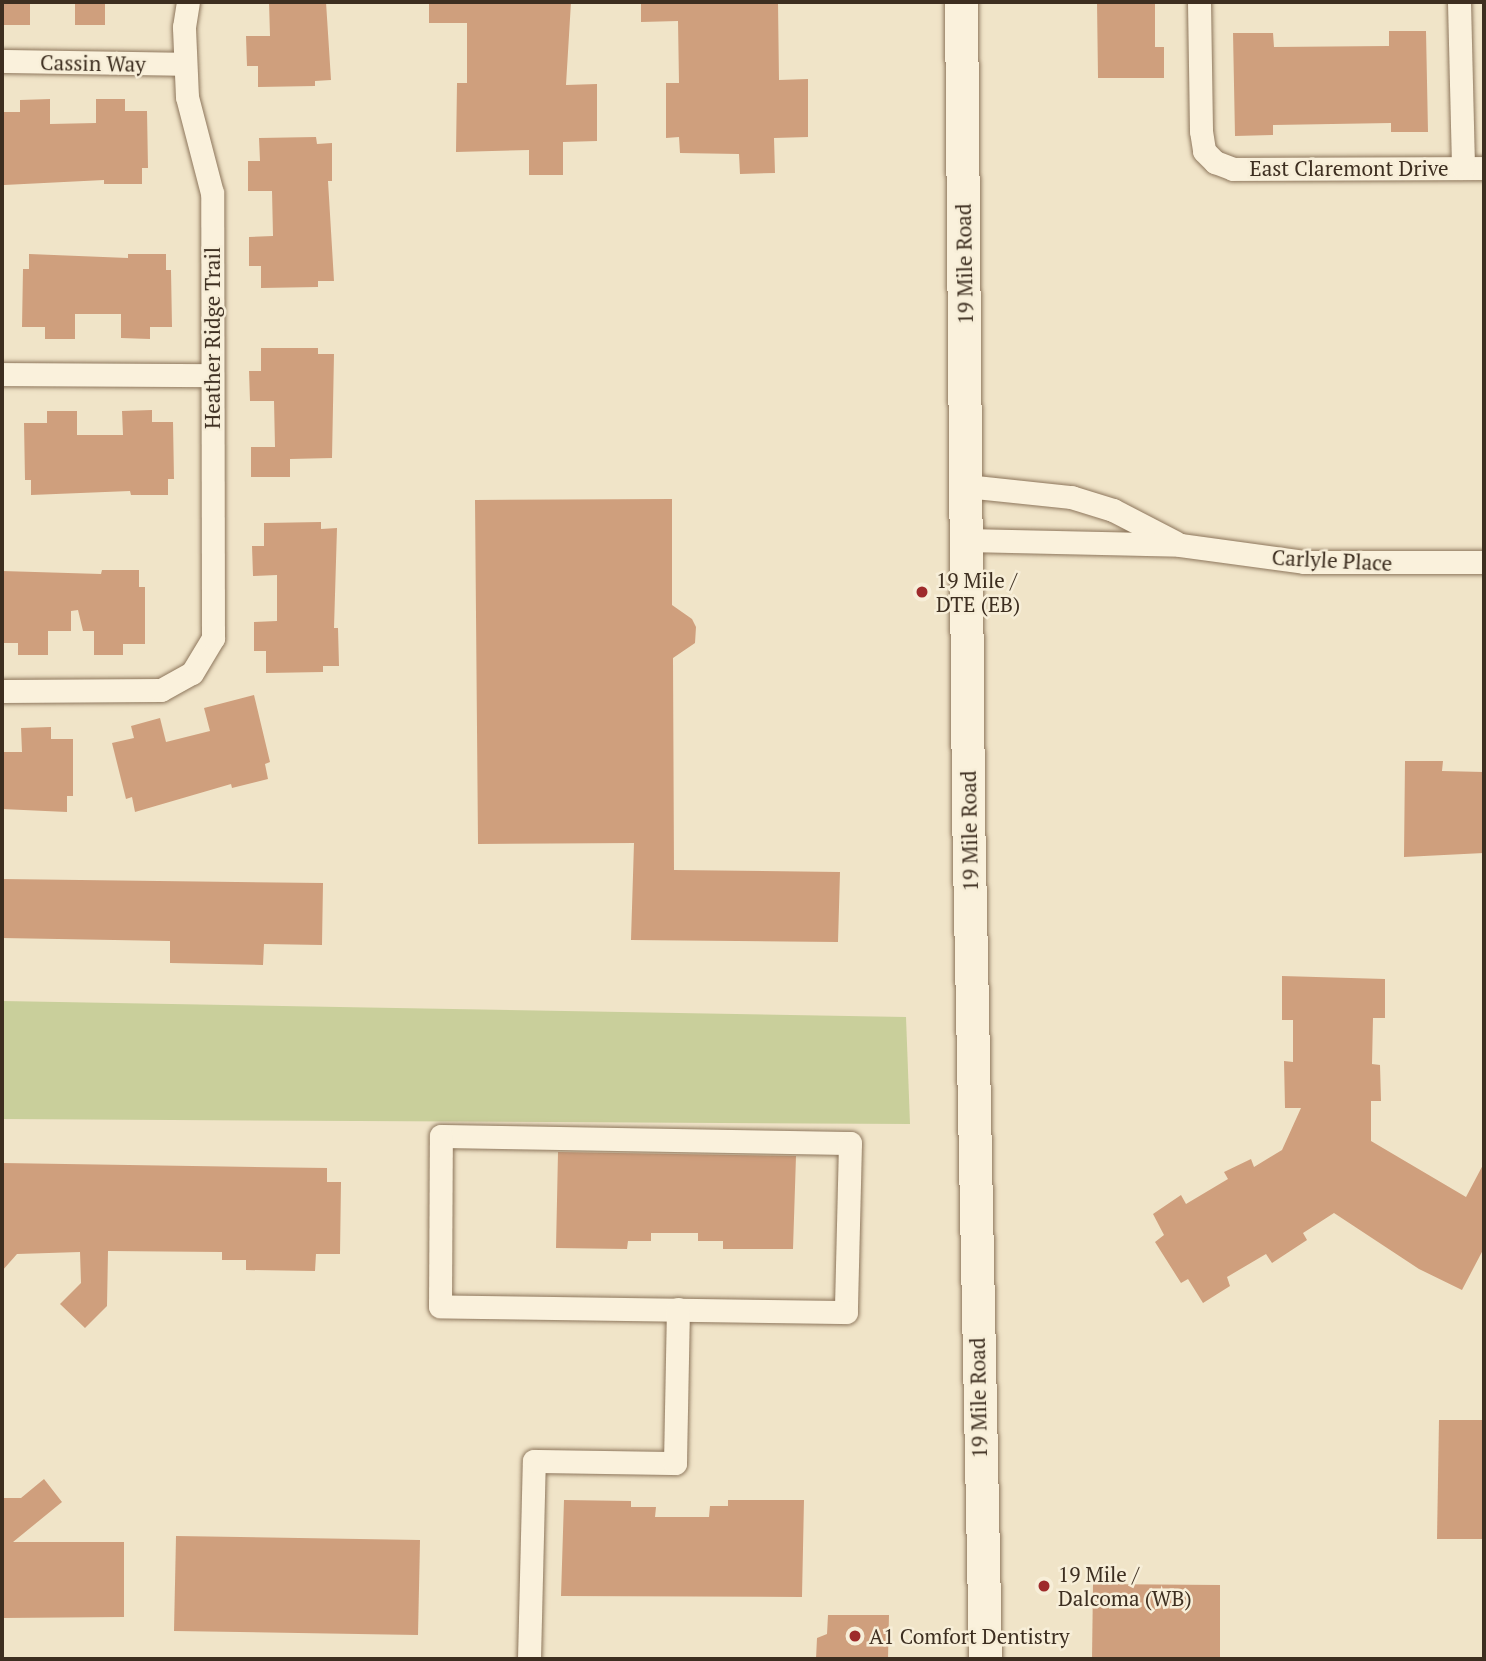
<!DOCTYPE html>
<style>
body{margin:0}
#map{position:relative;width:1486px;height:1661px;overflow:hidden;background:#f0e4c8;font-family:"PT Serif",serif}
div>[style]{position:absolute}
.green>*{inset:0;background:#c9cf9b}
.building>*{inset:0;background:#cf9f7d}
.roads{filter:drop-shadow(0 0 2px #8d765c) drop-shadow(0 0 2px #8d765c)}
.street>*{height:23px;margin:-11.5px;padding:0 11.5px;transform-origin:11.5px;border-radius:11.5px;background:#faf1dc}
.secondary>*{height:33px;margin:-16.5px;padding:0 16.5px;transform-origin:16.5px;border-radius:16.5px;background:#faf1dc}
.dots>*{width:19px;height:19px;translate:-50% -50%;box-sizing:border-box;border:4px solid #f7eed8;border-radius:50%}
span{translate:-50% -50%;white-space:nowrap;text-align:center;line-height:1.15;-webkit-text-stroke:5px #f7eed8;paint-order:stroke}
.street-label{font-size:21px;color:#3d2e20}
.poi-label{font-size:21px;color:#3d2e20}
.left{translate:0 -50%;text-align:left}
.frame{position:absolute;inset:0;border:4px solid #3d2e20;pointer-events:none}
</style>
<div id="map">
<div class="green">
<div style="clip-path:polygon(2px 1001px,906px 1017px,910px 1124px,2px 1119px)"></div>
</div>
<div class="building">
<div style="clip-path:polygon(2px 2px,30px 2px,30px 25px,2px 25px)"></div>
<div style="clip-path:polygon(75px 2px,105px 2px,105px 25px,75px 25px)"></div>
<div style="clip-path:polygon(269px 2px,326px 2px,331px 80px,315px 81px,315px 86px,258px 87px,258px 66px,247px 66px,246px 36px,270px 36px)"></div>
<div style="clip-path:polygon(429px 2px,571px 2px,566px 85px,597px 84px,597px 141px,563px 142px,563px 175px,529px 175px,529px 150px,456px 152px,457px 83px,467px 83px,467px 23px,429px 23px)"></div>
<div style="clip-path:polygon(641px 2px,778px 2px,779px 80px,808px 79px,808px 137px,774px 138px,775px 173px,740px 174px,739px 154px,680px 153px,679px 137px,666px 138px,666px 83px,679px 83px,678px 21px,641px 22px)"></div>
<div style="clip-path:polygon(1097px 2px,1155px 2px,1155px 47px,1164px 47px,1164px 78px,1098px 78px)"></div>
<div style="clip-path:polygon(1389px 31px,1426px 31px,1428px 132px,1391px 132px,1391px 123px,1273px 125px,1273px 135px,1235px 136px,1233px 33px,1273px 33px,1274px 47px,1389px 46px)"></div>
<div style="clip-path:polygon(50px 99px,50px 124px,96px 123px,96px 99px,125px 99px,125px 111px,147px 111px,148px 168px,142px 168px,142px 184px,104px 184px,104px 180px,4px 185px,2px 112px,20px 112px,20px 100px)"></div>
<div style="clip-path:polygon(316px 137px,317px 144px,332px 143px,332px 181px,328px 181px,334px 281px,318px 281px,318px 287px,261px 288px,261px 266px,249px 266px,249px 237px,273px 236px,272px 191px,248px 191px,248px 161px,260px 161px,259px 138px)"></div>
<div style="clip-path:polygon(29px 254px,128px 258px,128px 254px,166px 254px,166px 270px,171px 270px,172px 327px,150px 327px,150px 339px,121px 338px,121px 314px,75px 314px,75px 339px,45px 339px,45px 327px,22px 327px,23px 269px,29px 269px)"></div>
<div style="clip-path:polygon(261px 348px,318px 348px,318px 354px,334px 354px,332px 458px,290px 459px,290px 477px,251px 477px,251px 447px,275px 447px,274px 401px,250px 401px,249px 371px,261px 371px)"></div>
<div style="clip-path:polygon(152px 410px,152px 422px,173px 422px,174px 479px,168px 479px,168px 495px,131px 495px,130px 491px,31px 495px,31px 480px,25px 480px,24px 423px,47px 423px,47px 411px,77px 411px,77px 435px,123px 435px,122px 411px)"></div>
<div style="clip-path:polygon(672px 499px,672px 605px,692px 619px,696px 627px,695px 643px,673px 658px,674px 870px,840px 872px,838px 942px,631px 940px,634px 843px,478px 844px,475px 500px)"></div>
<div style="clip-path:polygon(321px 522px,321px 529px,337px 528px,334px 628px,338px 628px,339px 666px,323px 666px,323px 672px,266px 673px,266px 651px,254px 651px,254px 622px,277px 621px,277px 575px,253px 576px,252px 546px,264px 546px,264px 523px)"></div>
<div style="clip-path:polygon(102px 570px,139px 570px,139px 587px,145px 587px,145px 644px,123px 644px,123px 655px,94px 655px,94px 631px,83px 631px,78px 610px,71px 611px,71px 631px,48px 631px,48px 655px,18px 655px,18px 643px,2px 643px,2px 571px,101px 574px)"></div>
<div style="clip-path:polygon(254px 695px,270px 762px,265px 764px,268px 779px,232px 788px,231px 784px,135px 812px,132px 797px,126px 799px,112px 743px,134px 738px,131px 726px,160px 718px,166px 742px,210px 731px,204px 708px)"></div>
<div style="clip-path:polygon(51px 727px,51px 739px,73px 739px,73px 796px,67px 796px,67px 812px,2px 809px,2px 752px,22px 752px,21px 728px)"></div>
<div style="clip-path:polygon(1405px 761px,1443px 761px,1442px 771px,1484px 772px,1484px 853px,1404px 857px)"></div>
<div style="clip-path:polygon(2px 879px,323px 883px,322px 945px,264px 944px,263px 965px,170px 963px,170px 941px,2px 938px)"></div>
<div style="clip-path:polygon(1282px 976px,1385px 979px,1385px 1018px,1373px 1018px,1372px 1064px,1380px 1065px,1381px 1101px,1371px 1101px,1371px 1141px,1466px 1197px,1484px 1163px,1484px 1248px,1462px 1290px,1419px 1269px,1334px 1213px,1303px 1233px,1307px 1240px,1272px 1263px,1266px 1254px,1227px 1277px,1230px 1286px,1203px 1303px,1188px 1279px,1181px 1283px,1155px 1242px,1164px 1235px,1153px 1214px,1181px 1195px,1186px 1204px,1228px 1179px,1224px 1172px,1251px 1159px,1254px 1167px,1282px 1150px,1301px 1108px,1285px 1108px,1284px 1061px,1293px 1062px,1293px 1020px,1282px 1020px)"></div>
<div style="clip-path:polygon(558px 1152px,796px 1156px,793px 1249px,723px 1249px,723px 1241px,698px 1241px,698px 1233px,651px 1233px,651px 1241px,628px 1241px,627px 1249px,556px 1248px)"></div>
<div style="clip-path:polygon(2px 1163px,327px 1168px,327px 1182px,341px 1182px,340px 1254px,316px 1254px,315px 1271px,246px 1270px,246px 1260px,222px 1260px,222px 1252px,108px 1251px,107px 1306px,85px 1328px,60px 1304px,81px 1283px,80px 1252px,17px 1254px,2px 1271px)"></div>
<div style="clip-path:polygon(1439px 1420px,1484px 1420px,1484px 1539px,1437px 1539px)"></div>
<div style="clip-path:polygon(44px 1479px,62px 1502px,13px 1542px,124px 1542px,124px 1617px,2px 1618px,2px 1498px,21px 1498px)"></div>
<div style="clip-path:polygon(564px 1500px,631px 1501px,631px 1507px,656px 1507px,655px 1517px,709px 1517px,710px 1506px,728px 1506px,728px 1500px,804px 1500px,802px 1597px,561px 1596px)"></div>
<div style="clip-path:polygon(176px 1536px,420px 1540px,418px 1635px,174px 1631px)"></div>
<div style="clip-path:polygon(1093px 1584px,1220px 1585px,1220px 1659px,1092px 1659px)"></div>
<div style="clip-path:polygon(828px 1615px,889px 1615px,888px 1659px,816px 1659px,817px 1638px,827px 1634px)"></div>
</div>
<div class="roads">
<div class="street">
<div style="left:1199px;top:2px;width:129px;rotate:89.1deg"></div>
<div style="left:1201px;top:131px;width:20px;rotate:81deg"></div>
<div style="left:1204px;top:151px;width:16px;rotate:45deg"></div>
<div style="left:1215px;top:162px;width:19px;rotate:21deg"></div>
<div style="left:1233px;top:169px;width:251px;rotate:-0.2deg"></div>
<div style="left:1459px;top:2px;width:166px;rotate:88.6deg"></div>
<div style="left:2px;top:61px;width:182px;rotate:0.9deg"></div>
<div style="left:2px;top:374px;width:210px;rotate:0.3deg"></div>
<div style="left:966px;top:486px;width:106px;rotate:6deg"></div>
<div style="left:1071px;top:497px;width:44px;rotate:17.2deg"></div>
<div style="left:1113px;top:510px;width:70px;rotate:27.3deg"></div>
<div style="left:966px;top:540px;width:214px;rotate:1.3deg"></div>
<div style="left:1180px;top:545px;width:125px;rotate:7.8deg"></div>
<div style="left:1304px;top:562px;width:180px"></div>
<div style="left:2px;top:691px;width:159px;rotate:-0.4deg"></div>
<div style="left:161px;top:690px;width:35px;rotate:-29deg"></div>
<div style="left:192px;top:673px;width:41px;rotate:-59deg"></div>
<div style="left:213px;top:638px;width:445px;rotate:-90.1deg"></div>
<div style="left:212px;top:193px;width:99px;rotate:-104.6deg"></div>
<div style="left:187px;top:97px;width:70px;rotate:-92.5deg"></div>
<div style="left:184px;top:27px;width:25px;rotate:-81deg"></div>
<div style="left:441px;top:1136px;width:409px;rotate:1deg"></div>
<div style="left:850px;top:1143px;width:169px;rotate:91.4deg"></div>
<div style="left:846px;top:1312px;width:406px;rotate:-179.2deg"></div>
<div style="left:440px;top:1306px;width:170px;rotate:-89.7deg"></div>
<div style="left:529px;top:1659px;width:198px;rotate:-88.6deg"></div>
<div style="left:534px;top:1461px;width:141px;rotate:0.8deg"></div>
<div style="left:675px;top:1463px;width:154px;rotate:-88.9deg"></div>
</div>
<div class="secondary">
<div style="left:961px;top:2px;width:808px;rotate:89.5deg"></div>
<div style="left:968px;top:810px;width:849px;rotate:88.85deg"></div>
</div>
</div>
<div class="dots">
<div style="left:922px;top:592px;background:#9e2a2b"></div>
<div style="left:1044px;top:1586px;background:#9e2a2b"></div>
<div style="left:855px;top:1636px;background:#9e2a2b"></div>
</div>
<div class="street-label">
<span style="left:93px;top:63px;rotate:1deg">Cassin Way</span>
<span style="left:1349px;top:168px">East Claremont Drive</span>
<span style="left:964px;top:264px;rotate:-91deg">19 Mile Road</span>
<span style="left:212px;top:338px;rotate:-90deg">Heather Ridge Trail</span>
<span style="left:1332px;top:560px;rotate:3deg">Carlyle Place</span>
<span style="left:969px;top:831px;rotate:-91deg">19 Mile Road</span>
<span style="left:978px;top:1398px;rotate:-91deg">19 Mile Road</span>
</div>
<div class="poi-label">
<span class="left" style="left:936px;top:592px">19 Mile /<br>DTE (EB)</span>
<span class="left" style="left:1058px;top:1586px">19 Mile /<br>Dalcoma (WB)</span>
<span class="left" style="left:869px;top:1636px">A1 Comfort Dentistry</span>
</div>
<div class="frame"></div>
</div>
